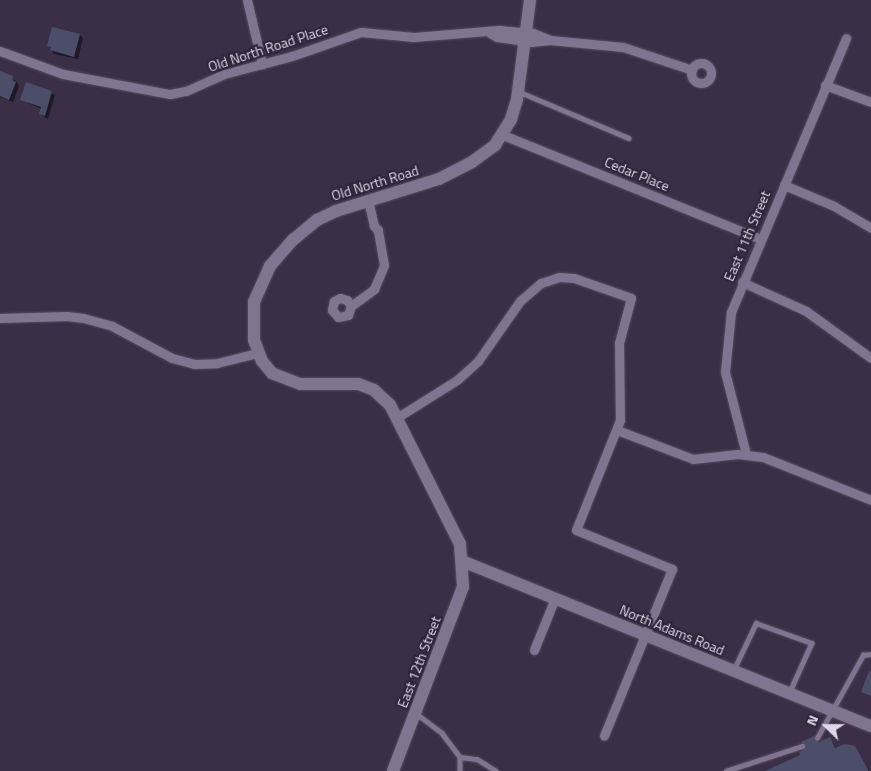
<!DOCTYPE html>
<style>
body{margin:0}
#map{position:relative;width:871px;height:771px;overflow:hidden;background:#3b2f47;font-family:"Titillium Web",sans-serif}
div>[style]{position:absolute}
.shadow>*{inset:0;background:#0007}
.building>*{inset:0;background:#4c4e69}
.roads{filter:drop-shadow(0 0 1px #574d61) drop-shadow(0 0 1px #574d61)}
.lane>*{height:4.5px;margin:-2.25px;padding:0 2.25px;transform-origin:2.25px;border-radius:2.25px;background:#817490}
.street>*{height:9px;margin:-4.5px;padding:0 4.5px;transform-origin:4.5px;border-radius:4.5px;background:#817490}
.street>.ring{margin:-4.5px;padding:0;box-sizing:content-box;background:none;border:9px solid #817490;border-radius:50%}
.secondary>*{height:12px;margin:-6px;padding:0 6px;transform-origin:6px;border-radius:6px;background:#817490}
span{translate:-50% -50%;white-space:nowrap;text-align:center;line-height:1.15;-webkit-text-stroke:4.5px #31253c;paint-order:stroke}
.street-label{font-size:14px;color:#dfd8e7}
.north{position:absolute;left:801px;top:701px;width:50px;height:50px;-webkit-text-stroke:4px #31253c;paint-order:stroke;rotate:292deg;font-size:14px;font-weight:700;line-height:20px;text-align:center;color:#dfd8e7}
.north::after{content:'';display:block;margin:auto;width:18px;height:22px;background:#dfd8e7;clip-path:polygon(50% 0,100% 100%,50% 72%,0 100%)}
</style>
<div id="map">
<div class="shadow">
<div style="clip-path:polygon(80px 35px,83px 38px,78px 59px,54px 54px,49px 46px)"></div>
<div style="clip-path:polygon(0 75px,16px 81px,19px 86px,13px 102px,0 97px)"></div>
<div style="clip-path:polygon(27px 83px,55px 95px,48px 119px,40px 114px,42px 109px,21px 100px)"></div>
<div style="clip-path:polygon(816px 737px,821px 742px,830px 739px,837px 749px,854px 747px,870px 771px,769px 771px,802px 756px)"></div>
</div>
<div class="building">
<div style="clip-path:polygon(52px 27px,80px 34px,74px 57px,50px 50px,51px 47px,47px 46px)"></div>
<div style="clip-path:polygon(0 71px,13px 76px,12px 80px,16px 82px,9px 100px,0 96px)"></div>
<div style="clip-path:polygon(26px 82px,52px 91px,45px 116px,39px 114px,41px 107px,20px 100px)"></div>
<div style="clip-path:polygon(869px 671px,871px 672px,871px 696px,861px 692px)"></div>
<div style="clip-path:polygon(816px 735px,819px 742px,830px 737px,835px 748px,845px 744px,855px 746px,869px 771px,765px 771px,800px 755px,799px 752px,804px 749px,801px 742px)"></div>
</div>
<div class="roads">
<div class="lane">
<div style="left:520px;top:92px;width:118px;rotate:22.9deg"></div>
<div style="left:734px;top:669px;width:51px;rotate:-64.4deg"></div>
<div style="left:756px;top:623px;width:59px;rotate:19.7deg"></div>
<div style="left:812px;top:643px;width:54px;rotate:114.2deg"></div>
<div style="left:417px;top:714px;width:31px;rotate:37deg"></div>
<div style="left:442px;top:733px;width:30px;rotate:53deg"></div>
<div style="left:460px;top:757px;width:14px;rotate:90deg"></div>
<div style="left:817px;top:738px;width:95px;rotate:-61deg"></div>
<div style="left:863px;top:655px;width:8px;rotate:-7deg"></div>
<div style="left:460px;top:757px;width:17px;rotate:7deg"></div>
<div style="left:477px;top:759px;width:22px;rotate:32deg"></div>
<div style="left:726px;top:771px;width:80px;rotate:-18.2deg"></div>
</div>
<div class="street">
<div style="left:247px;top:0;width:66px;rotate:76.8deg"></div>
<div style="left:490px;top:33px;width:8px;rotate:30deg"></div>
<div style="left:497px;top:37px;width:34px;rotate:8deg"></div>
<div style="left:531px;top:42px;width:19px;rotate:-6deg"></div>
<div style="left:550px;top:40px;width:73px;rotate:5.5deg"></div>
<div style="left:623px;top:47px;width:73px;rotate:18.4deg"></div>
<div style="left:0;top:51px;width:67px;rotate:20.1deg"></div>
<div style="left:63px;top:74px;width:109px;rotate:10.6deg"></div>
<div style="left:170px;top:94px;width:16px;rotate:-11deg"></div>
<div style="left:186px;top:91px;width:42px;rotate:-24.1deg"></div>
<div style="left:224px;top:74px;width:70px;rotate:-14.8deg"></div>
<div style="left:292px;top:56px;width:73px;rotate:-19.2deg"></div>
<div style="left:361px;top:32px;width:53px;rotate:5.4deg"></div>
<div style="left:414px;top:37px;width:85px;rotate:-4.7deg"></div>
<div style="left:499px;top:30px;width:34px;rotate:5deg"></div>
<div style="left:533px;top:33px;width:18px;rotate:22deg"></div>
<div class="ring" style="left:691px;top:63px;width:11px;height:11px"></div>
<div style="left:825px;top:85px;width:49px;rotate:20.3deg"></div>
<div style="left:503px;top:135px;width:277px;rotate:22deg"></div>
<div style="left:784px;top:185px;width:54px;rotate:22.8deg"></div>
<div style="left:834px;top:206px;width:43px;rotate:30.7deg"></div>
<div style="left:742px;top:282px;width:70px;rotate:24.4deg"></div>
<div style="left:806px;top:311px;width:80px;rotate:35.9deg"></div>
<div style="left:351px;top:306px;width:7px;rotate:-124deg"></div>
<div style="left:347px;top:300px;width:7px;rotate:-164deg"></div>
<div style="left:340px;top:298px;width:7px;rotate:153deg"></div>
<div style="left:334px;top:301px;width:9px;rotate:103deg"></div>
<div style="left:332px;top:310px;width:9px;rotate:49deg"></div>
<div style="left:338px;top:317px;width:10px;rotate:-11deg"></div>
<div style="left:348px;top:315px;width:9px;rotate:-72deg"></div>
<div style="left:351px;top:306px;width:29px;rotate:-36deg"></div>
<div style="left:374px;top:289px;width:26px;rotate:-67deg"></div>
<div style="left:384px;top:265px;width:36px;rotate:-100deg"></div>
<div style="left:378px;top:230px;width:6px;rotate:-135deg"></div>
<div style="left:374px;top:226px;width:26px;rotate:-103deg"></div>
<div style="left:0;top:318px;width:67px;rotate:-1.7deg"></div>
<div style="left:67px;top:316px;width:16px;rotate:7deg"></div>
<div style="left:83px;top:318px;width:30px;rotate:15deg"></div>
<div style="left:112px;top:326px;width:68px;rotate:28.1deg"></div>
<div style="left:172px;top:358px;width:23px;rotate:15deg"></div>
<div style="left:194px;top:364px;width:23px;rotate:-2deg"></div>
<div style="left:217px;top:363px;width:41px;rotate:-14deg"></div>
<div style="left:398px;top:417px;width:70px;rotate:-32.1deg"></div>
<div style="left:457px;top:380px;width:28px;rotate:-42deg"></div>
<div style="left:478px;top:361px;width:73px;rotate:-55deg"></div>
<div style="left:520px;top:301px;width:28px;rotate:-41deg"></div>
<div style="left:541px;top:283px;width:19px;rotate:-18deg"></div>
<div style="left:559px;top:277px;width:15px;rotate:4deg"></div>
<div style="left:574px;top:278px;width:60px;rotate:19.3deg"></div>
<div style="left:631px;top:298px;width:47px;rotate:104.9deg"></div>
<div style="left:619px;top:343px;width:77px;rotate:89.3deg"></div>
<div style="left:620px;top:420px;width:118px;rotate:111.8deg"></div>
<div style="left:576px;top:530px;width:104px;rotate:22.1deg"></div>
<div style="left:672px;top:569px;width:180px;rotate:112.2deg"></div>
<div style="left:617px;top:430px;width:81px;rotate:20.9deg"></div>
<div style="left:693px;top:459px;width:45px;rotate:-6.3deg"></div>
<div style="left:738px;top:454px;width:25px;rotate:7deg"></div>
<div style="left:763px;top:457px;width:116px;rotate:21.7deg"></div>
<div style="left:746px;top:454px;width:85px;rotate:-104.4deg"></div>
<div style="left:725px;top:372px;width:60px;rotate:-84.3deg"></div>
<div style="left:731px;top:312px;width:297px;rotate:-67.2deg"></div>
<div style="left:534px;top:650px;width:56px;rotate:-68deg"></div>
</div>
<div class="secondary">
<div style="left:462px;top:561px;width:441px;rotate:22deg"></div>
<div style="left:393px;top:771px;width:197px;rotate:-69.2deg"></div>
<div style="left:463px;top:587px;width:43px;rotate:-94deg"></div>
<div style="left:460px;top:544px;width:156px;rotate:-116.7deg"></div>
<div style="left:390px;top:405px;width:22px;rotate:-137deg"></div>
<div style="left:374px;top:390px;width:17px;rotate:-159deg"></div>
<div style="left:358px;top:384px;width:58px;rotate:180deg"></div>
<div style="left:300px;top:384px;width:30px;rotate:-159deg"></div>
<div style="left:272px;top:373px;width:16px;rotate:-130deg"></div>
<div style="left:262px;top:361px;width:22px;rotate:-111deg"></div>
<div style="left:254px;top:340px;width:38px;rotate:-90deg"></div>
<div style="left:254px;top:302px;width:39px;rotate:-66deg"></div>
<div style="left:270px;top:266px;width:35px;rotate:-49deg"></div>
<div style="left:293px;top:240px;width:31px;rotate:-40deg"></div>
<div style="left:317px;top:220px;width:21px;rotate:-25deg"></div>
<div style="left:336px;top:211px;width:108px;rotate:-17.3deg"></div>
<div style="left:439px;top:179px;width:37px;rotate:-27deg"></div>
<div style="left:472px;top:162px;width:29px;rotate:-36deg"></div>
<div style="left:495px;top:145px;width:31px;rotate:-58deg"></div>
<div style="left:511px;top:119px;width:21px;rotate:-73deg"></div>
<div style="left:517px;top:99px;width:100px;rotate:-82.5deg"></div>
</div>
</div>
<div class="street-label">
<span style="left:268px;top:48px;rotate:-18deg">Old North Road Place</span>
<span style="left:637px;top:174px;rotate:22deg">Cedar Place</span>
<span style="left:375px;top:183px;rotate:-17deg">Old North Road</span>
<span style="left:747px;top:236px;rotate:-67deg">East 11th Street</span>
<span style="left:672px;top:630px;rotate:22deg">North Adams Road</span>
<span style="left:419px;top:662px;rotate:-69deg">East 12th Street</span>
</div>
<div class="north">N</div>
</div>
